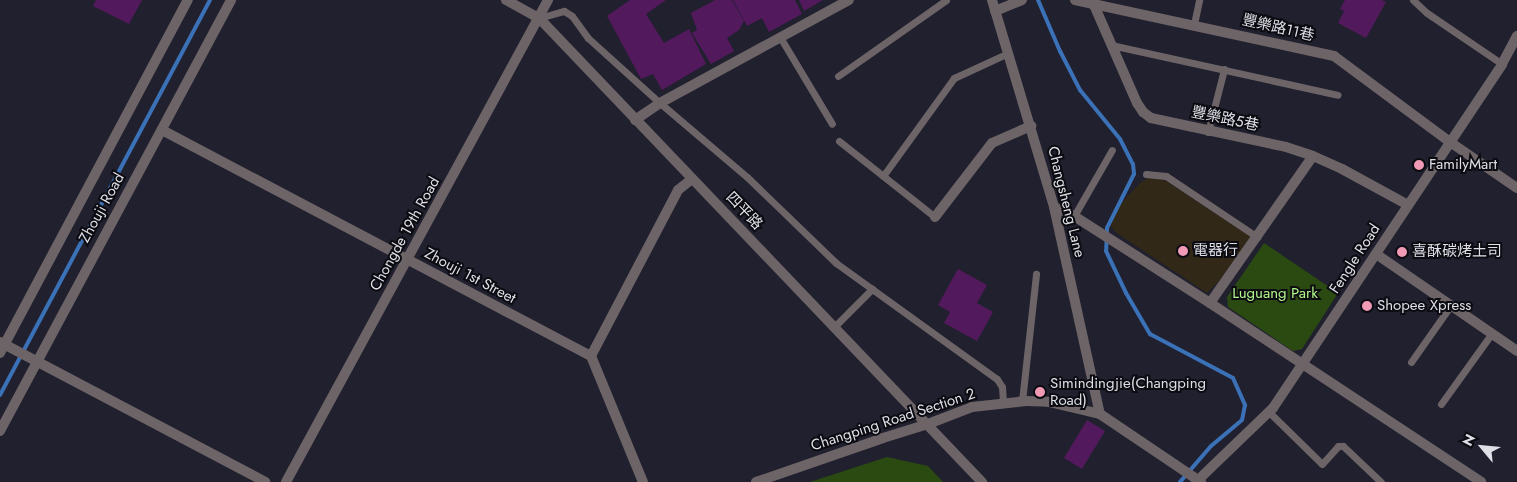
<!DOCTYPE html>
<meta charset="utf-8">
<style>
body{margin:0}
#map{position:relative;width:1517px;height:482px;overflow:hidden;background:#21202e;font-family:Jost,"Noto Sans TC",sans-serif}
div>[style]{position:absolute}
.commercial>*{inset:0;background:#312818}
.green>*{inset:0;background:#2a4a12}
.stream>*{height:4px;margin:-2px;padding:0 2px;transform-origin:2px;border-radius:2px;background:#3a71b7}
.building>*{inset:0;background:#53195d}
.service>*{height:7px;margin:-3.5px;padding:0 3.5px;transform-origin:3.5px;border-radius:3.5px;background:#6d6467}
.minor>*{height:10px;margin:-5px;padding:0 5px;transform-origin:5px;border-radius:5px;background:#6d6467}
.tertiary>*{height:10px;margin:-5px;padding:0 5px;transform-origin:5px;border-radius:5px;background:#6d6467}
.dots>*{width:14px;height:14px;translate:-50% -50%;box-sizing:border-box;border:2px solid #0b0b11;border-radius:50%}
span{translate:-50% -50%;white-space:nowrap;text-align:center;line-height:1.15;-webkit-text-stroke:4px #0b0b11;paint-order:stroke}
.street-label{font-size:15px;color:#dfdfe8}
.poi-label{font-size:15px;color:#dfdfe8}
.left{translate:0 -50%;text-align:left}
.park-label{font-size:15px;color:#b1f488}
.north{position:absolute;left:1457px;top:422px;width:50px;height:50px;-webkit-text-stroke:4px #0b0b11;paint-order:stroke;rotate:298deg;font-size:14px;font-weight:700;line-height:20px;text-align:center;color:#dfdfe8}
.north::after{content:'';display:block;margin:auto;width:18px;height:22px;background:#dfdfe8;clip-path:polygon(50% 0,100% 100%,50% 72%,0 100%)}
</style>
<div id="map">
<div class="commercial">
<div style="clip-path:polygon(1153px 175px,1166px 181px,1251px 237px,1219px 281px,1207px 293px,1115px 232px,1111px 226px,1112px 217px,1117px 208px,1140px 183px)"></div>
</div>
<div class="green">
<div style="clip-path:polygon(1264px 243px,1338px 293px,1302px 349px,1293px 351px,1228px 307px,1227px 297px)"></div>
<div style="clip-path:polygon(887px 457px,928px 466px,943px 482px,810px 482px)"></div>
</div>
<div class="stream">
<div style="left:1038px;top:0;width:56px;rotate:66.7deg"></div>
<div style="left:1060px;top:51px;width:44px;rotate:62.9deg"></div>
<div style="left:1080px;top:90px;width:63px;rotate:50.8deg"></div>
<div style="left:1120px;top:139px;width:28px;rotate:63deg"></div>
<div style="left:1133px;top:164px;width:10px;rotate:84deg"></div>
<div style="left:1134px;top:174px;width:60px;rotate:116.6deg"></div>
<div style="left:1107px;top:228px;width:23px;rotate:92deg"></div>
<div style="left:1106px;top:251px;width:47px;rotate:64.5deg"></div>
<div style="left:1126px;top:293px;width:48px;rotate:59.7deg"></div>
<div style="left:1150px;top:334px;width:94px;rotate:27.9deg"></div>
<div style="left:1233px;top:378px;width:30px;rotate:66deg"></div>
<div style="left:1245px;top:405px;width:15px;rotate:101deg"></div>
<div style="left:1242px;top:420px;width:40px;rotate:140deg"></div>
<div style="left:1211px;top:446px;width:48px;rotate:130.7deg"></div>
<div style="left:0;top:395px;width:447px;rotate:-62deg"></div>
</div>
<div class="building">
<div style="clip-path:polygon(96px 0,142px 0,129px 24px,93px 6px)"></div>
<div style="clip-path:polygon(630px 0,666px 0,646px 14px,664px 43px,689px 29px,706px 64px,662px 90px,653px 74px,641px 79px,607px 16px)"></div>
<div style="clip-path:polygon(715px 0,732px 0,744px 21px,739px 30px,727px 38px,734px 51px,711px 64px,692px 33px,697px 30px,691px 13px)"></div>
<div style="clip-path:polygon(733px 0,795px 0,802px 14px,769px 32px,762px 18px,747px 26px)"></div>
<div style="clip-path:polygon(799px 0,823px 0,804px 11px)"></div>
<div style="clip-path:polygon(1345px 0,1382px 0,1386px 2px,1366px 38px,1338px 23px,1344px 11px,1340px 9px)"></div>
<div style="clip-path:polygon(958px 269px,987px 285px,977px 303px,993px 312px,977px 341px,944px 323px,950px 312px,938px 305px)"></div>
<div style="clip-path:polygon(1087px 420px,1105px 431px,1082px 469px,1064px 458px)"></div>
</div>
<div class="service">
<div style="left:1413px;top:0;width:19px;rotate:43deg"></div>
<div style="left:1427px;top:13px;width:91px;rotate:34.2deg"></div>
<div style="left:539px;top:18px;width:26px;rotate:-16deg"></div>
<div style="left:564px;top:11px;width:9px;rotate:32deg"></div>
<div style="left:572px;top:16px;width:27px;rotate:54deg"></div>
<div style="left:588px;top:38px;width:97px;rotate:42.1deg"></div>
<div style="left:660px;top:103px;width:114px;rotate:40.4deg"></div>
<div style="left:747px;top:177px;width:124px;rotate:44deg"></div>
<div style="left:836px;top:263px;width:198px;rotate:35.8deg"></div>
<div style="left:997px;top:379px;width:9px;rotate:58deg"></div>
<div style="left:1002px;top:387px;width:16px;rotate:86deg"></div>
<div style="left:1194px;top:24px;width:25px;rotate:-78deg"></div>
<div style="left:780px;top:37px;width:101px;rotate:59.1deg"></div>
<div style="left:1111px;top:45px;width:232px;rotate:12.4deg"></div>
<div style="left:838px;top:76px;width:132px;rotate:-35.1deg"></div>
<div style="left:1208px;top:132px;width:65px;rotate:-75.7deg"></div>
<div style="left:839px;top:141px;width:122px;rotate:38.4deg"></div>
<div style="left:1146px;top:174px;width:20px;rotate:6deg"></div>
<div style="left:1166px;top:176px;width:110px;rotate:33.8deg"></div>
<div style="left:883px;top:176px;width:121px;rotate:-54.1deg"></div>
<div style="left:954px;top:78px;width:60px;rotate:-24.8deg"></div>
<div style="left:1074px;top:216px;width:76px;rotate:-60.1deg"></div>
<div style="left:834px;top:327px;width:54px;rotate:-45deg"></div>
<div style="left:1411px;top:362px;width:70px;rotate:-54.9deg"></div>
<div style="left:1022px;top:401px;width:128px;rotate:-83.7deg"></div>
<div style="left:1441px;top:404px;width:87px;rotate:-54.3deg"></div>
<div style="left:1269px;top:412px;width:74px;rotate:44.5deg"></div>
<div style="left:1322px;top:464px;width:24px;rotate:-48deg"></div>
<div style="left:1338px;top:446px;width:5px"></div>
<div style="left:1343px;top:446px;width:52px;rotate:43.5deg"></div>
</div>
<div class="minor">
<div style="left:506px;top:0;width:38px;rotate:29deg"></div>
<div style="left:539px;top:18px;width:642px;rotate:46.33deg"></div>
<div style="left:992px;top:0;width:216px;rotate:73.3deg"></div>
<div style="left:1054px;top:207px;width:212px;rotate:77.5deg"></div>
<div style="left:1075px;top:0;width:265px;rotate:12.2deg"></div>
<div style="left:1334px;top:56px;width:144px;rotate:36.6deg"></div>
<div style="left:1450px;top:142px;width:81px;rotate:34.5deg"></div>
<div style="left:1094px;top:5px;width:107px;rotate:66.3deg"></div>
<div style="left:1137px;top:103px;width:11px;rotate:56deg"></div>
<div style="left:1143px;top:112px;width:10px;rotate:37deg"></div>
<div style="left:1151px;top:118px;width:138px;rotate:12.1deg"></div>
<div style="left:1286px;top:147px;width:28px;rotate:18deg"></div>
<div style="left:1313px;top:156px;width:32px;rotate:24deg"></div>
<div style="left:1342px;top:169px;width:75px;rotate:28.6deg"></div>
<div style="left:995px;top:11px;width:29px;rotate:-22deg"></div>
<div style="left:635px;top:120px;width:30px;rotate:-34deg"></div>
<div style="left:660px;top:103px;width:215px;rotate:-28.6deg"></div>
<div style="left:162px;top:130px;width:485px;rotate:27.8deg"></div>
<div style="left:591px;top:356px;width:136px;rotate:67.6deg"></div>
<div style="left:1054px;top:207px;width:22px;rotate:24deg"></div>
<div style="left:1074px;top:216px;width:161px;rotate:32.6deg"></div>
<div style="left:1210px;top:303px;width:325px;rotate:33.4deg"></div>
<div style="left:935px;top:217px;width:93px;rotate:-52.4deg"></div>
<div style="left:992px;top:143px;width:43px;rotate:-23.6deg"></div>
<div style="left:1376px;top:254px;width:171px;rotate:34.5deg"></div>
<div style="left:1210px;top:303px;width:179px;rotate:-55deg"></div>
<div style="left:0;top:342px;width:300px;rotate:27.8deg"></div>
<div style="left:0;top:353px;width:400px;rotate:-62deg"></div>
<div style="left:591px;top:356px;width:187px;rotate:-62.3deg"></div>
<div style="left:678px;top:190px;width:18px;rotate:-38deg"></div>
<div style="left:0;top:431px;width:489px;rotate:-61.8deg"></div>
</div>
<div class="tertiary">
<div style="left:286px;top:482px;width:549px;rotate:-61.47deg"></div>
<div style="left:756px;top:482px;width:134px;rotate:-19.1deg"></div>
<div style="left:883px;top:438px;width:47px;rotate:-17.3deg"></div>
<div style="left:928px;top:424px;width:47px;rotate:-21.1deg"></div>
<div style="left:972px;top:407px;width:54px;rotate:-6.3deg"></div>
<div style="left:1026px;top:401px;width:23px;rotate:2deg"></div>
<div style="left:1049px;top:402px;width:52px;rotate:13.2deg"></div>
<div style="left:1100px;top:414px;width:122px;rotate:34deg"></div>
<div style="left:1196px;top:482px;width:107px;rotate:-43.9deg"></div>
<div style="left:1273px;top:408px;width:413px;rotate:-56.3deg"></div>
<div style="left:1502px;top:64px;width:32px;rotate:-62deg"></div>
</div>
<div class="dots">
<div style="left:1419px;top:165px;background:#f09ab6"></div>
<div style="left:1183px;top:251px;background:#f09ab6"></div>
<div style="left:1402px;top:252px;background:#f09ab6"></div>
<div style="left:1367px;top:306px;background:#f09ab6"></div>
<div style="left:1040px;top:392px;background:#f09ab6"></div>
</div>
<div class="street-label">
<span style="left:1278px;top:28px;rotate:13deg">豐樂路11巷</span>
<span style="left:1225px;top:119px;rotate:12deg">豐樂路5巷</span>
<span style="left:1066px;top:202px;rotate:76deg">Changsheng Lane</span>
<span style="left:102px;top:208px;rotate:-61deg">Zhouji Road</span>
<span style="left:744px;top:211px;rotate:46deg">四平路</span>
<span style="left:405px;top:234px;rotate:-61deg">Chongde 19th Road</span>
<span style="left:1355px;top:259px;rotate:-57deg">Fengle Road</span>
<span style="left:470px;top:276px;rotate:28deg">Zhouji 1st Street</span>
<span style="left:893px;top:420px;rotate:-18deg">Changping Road Section 2</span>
</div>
<div class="poi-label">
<span class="left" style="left:1429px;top:165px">FamilyMart</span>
<span class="left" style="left:1193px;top:251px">電器行</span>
<span class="left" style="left:1412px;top:252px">喜酥碳烤土司</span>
<span class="left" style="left:1377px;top:306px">Shopee Xpress</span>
<span class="left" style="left:1050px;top:392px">Simindingjie(Changping<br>Road)</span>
</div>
<div class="park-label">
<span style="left:1275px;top:294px">Luguang Park</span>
</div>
<div class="north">N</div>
</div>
